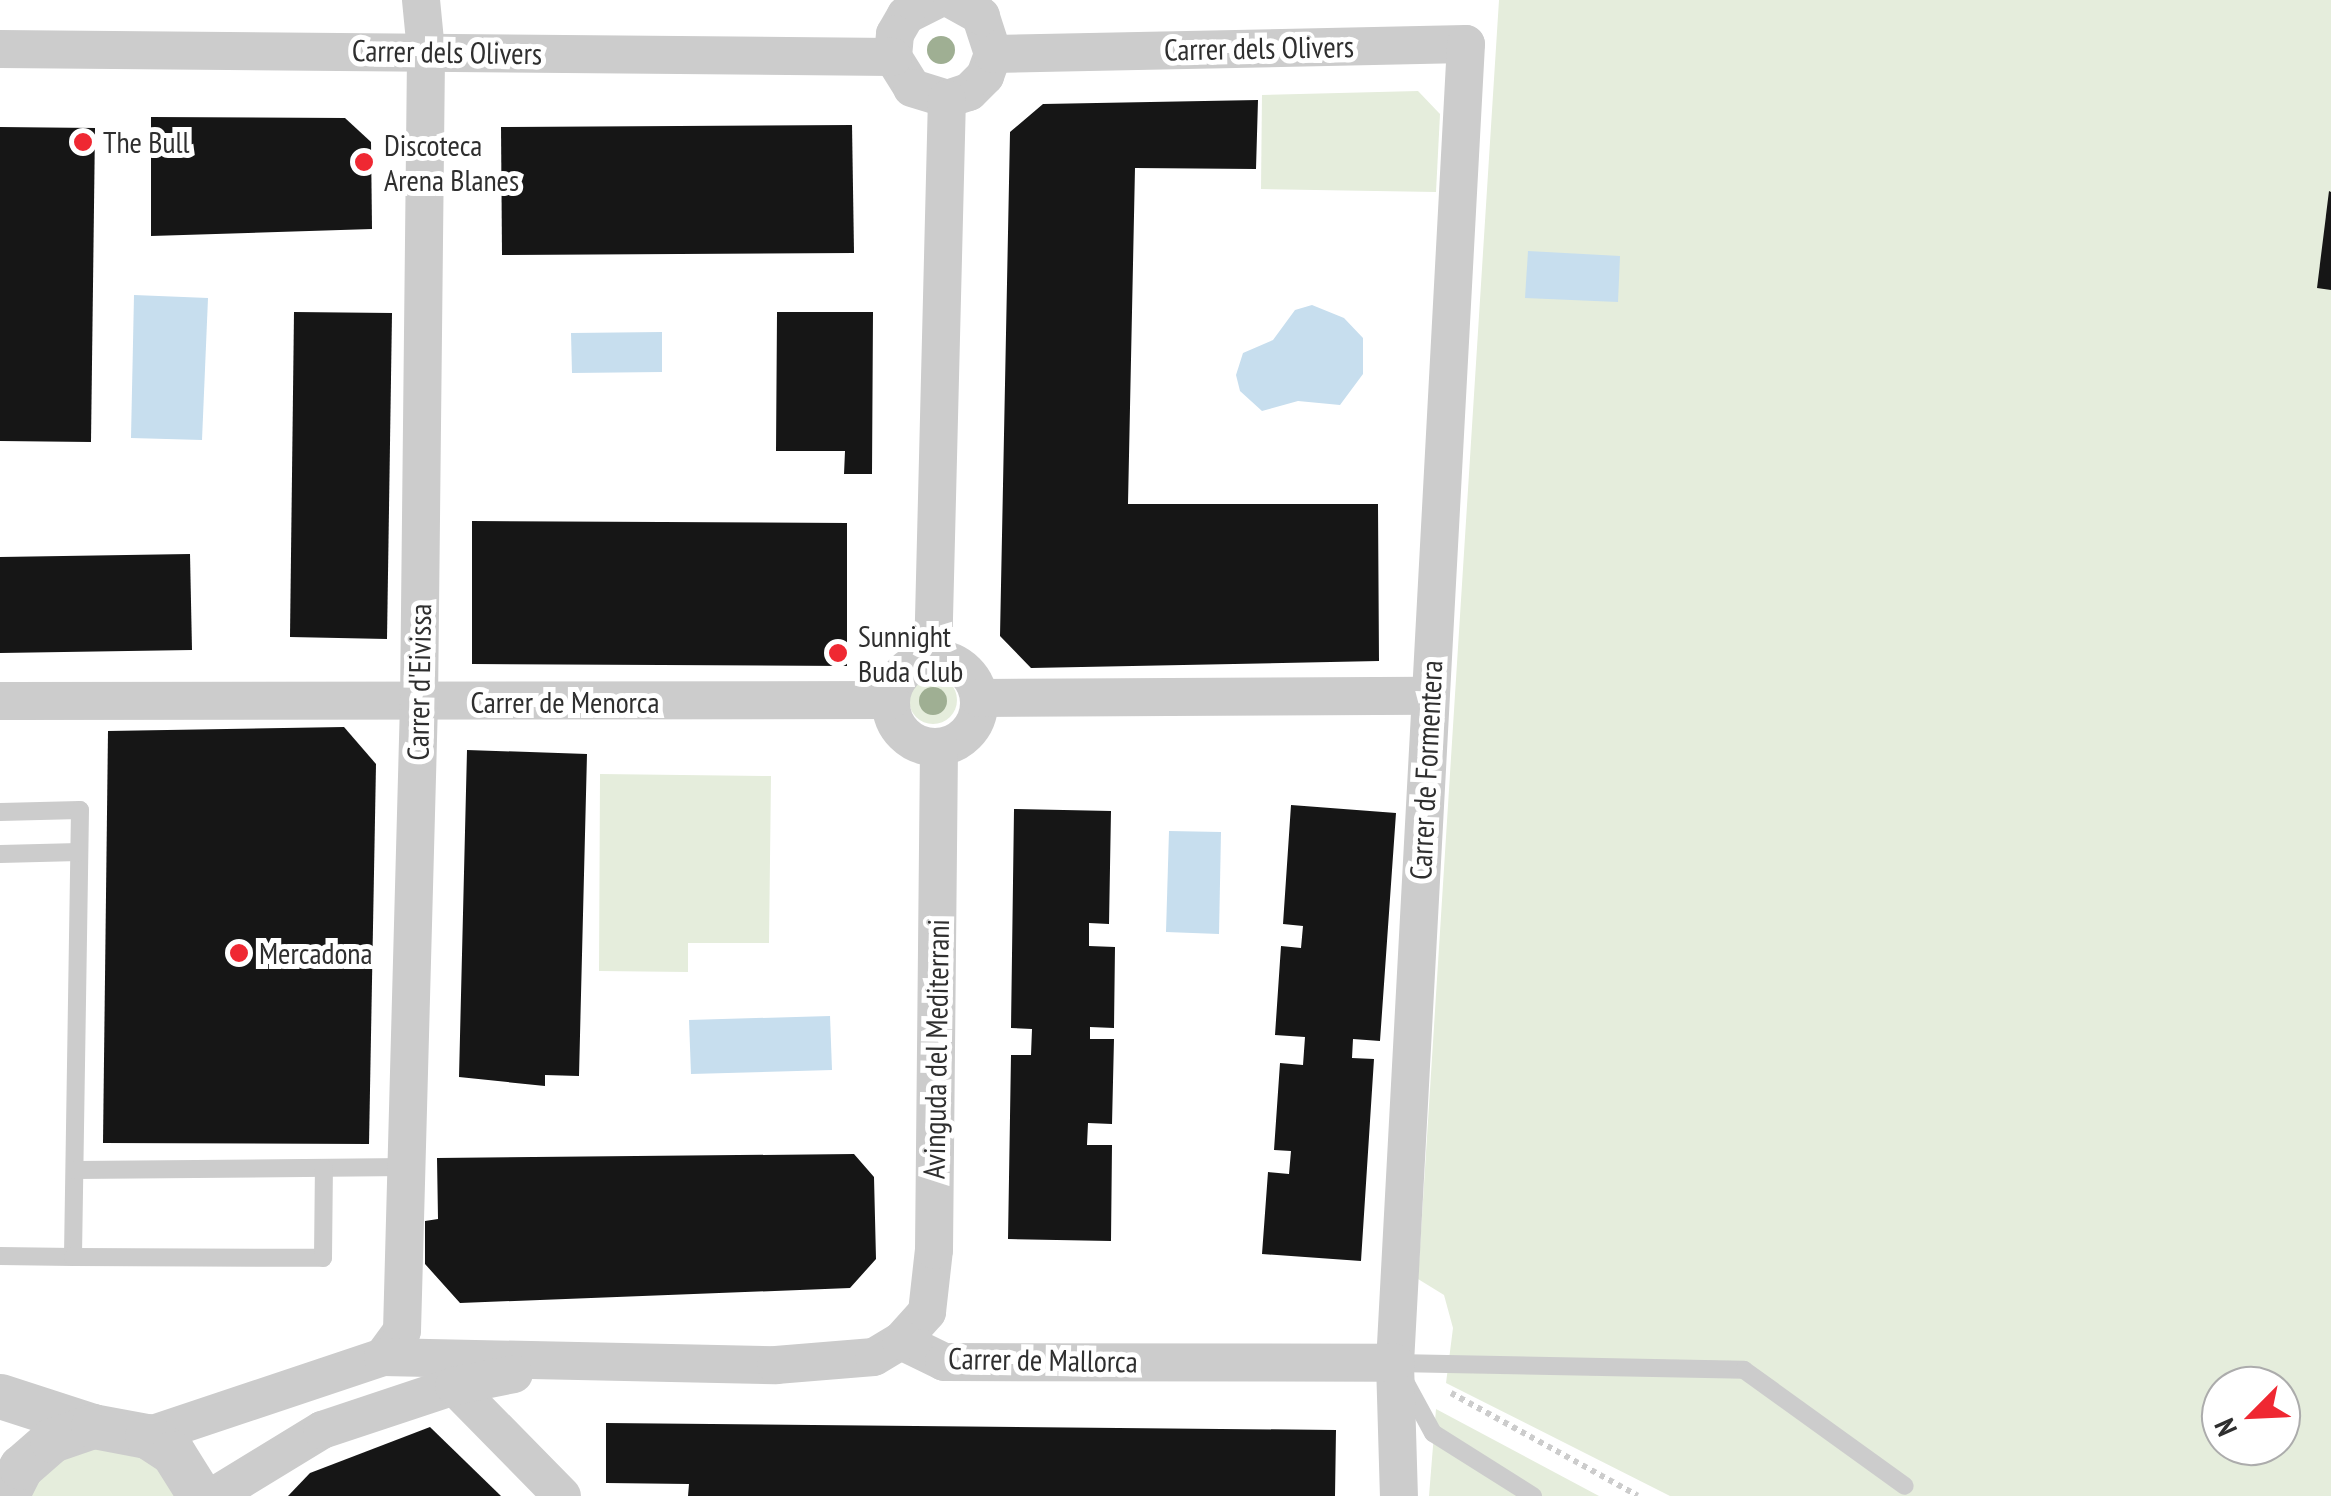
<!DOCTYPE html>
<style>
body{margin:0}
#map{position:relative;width:2331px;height:1496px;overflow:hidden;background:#fff;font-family:"PT Sans Narrow",sans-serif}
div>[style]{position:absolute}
.green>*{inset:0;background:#e5eddc}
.round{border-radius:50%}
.water>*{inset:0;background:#c7deee}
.building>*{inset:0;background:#161616}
.path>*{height:6px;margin-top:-3px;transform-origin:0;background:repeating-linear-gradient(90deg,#ccc 0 5px,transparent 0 10px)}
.service>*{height:18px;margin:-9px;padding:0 9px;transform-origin:9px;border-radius:9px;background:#ccc}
.minor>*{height:38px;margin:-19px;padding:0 19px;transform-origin:19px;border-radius:19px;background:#ccc}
.minor>.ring{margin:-19px;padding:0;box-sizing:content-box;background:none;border:38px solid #ccc;border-radius:50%}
.tertiary>*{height:45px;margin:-22.5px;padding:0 22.5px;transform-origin:22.5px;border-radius:22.5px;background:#ccc}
.trees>*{width:28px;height:28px;margin:-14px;border-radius:50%;background:#9faf93}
.dots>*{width:28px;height:28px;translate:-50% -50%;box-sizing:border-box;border:5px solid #fff;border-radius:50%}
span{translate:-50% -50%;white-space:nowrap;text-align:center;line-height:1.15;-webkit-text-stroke:10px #fff;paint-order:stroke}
.street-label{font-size:30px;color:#2f2f2f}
.poi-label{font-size:30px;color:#2f2f2f}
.left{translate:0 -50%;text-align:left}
.north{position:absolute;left:2201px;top:1366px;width:100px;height:100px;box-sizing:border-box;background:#fff;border:2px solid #acacac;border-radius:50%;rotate:246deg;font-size:28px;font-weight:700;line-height:40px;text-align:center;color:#2f2f2f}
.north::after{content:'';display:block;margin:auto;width:35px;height:45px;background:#ef2832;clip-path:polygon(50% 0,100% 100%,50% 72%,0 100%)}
</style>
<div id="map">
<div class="green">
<div style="clip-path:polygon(evenodd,1499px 0,2331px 0,2331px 1496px,1670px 1496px,1446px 1383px,1453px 1328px,1444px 1295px,1418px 1279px,1499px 0,2221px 1386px,2281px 1386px,2281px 1446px,2221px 1446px,2221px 1386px)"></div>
<div style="clip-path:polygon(1418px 91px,1440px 114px,1436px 192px,1261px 189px,1262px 95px)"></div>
<div class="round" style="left:909px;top:676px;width:48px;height:48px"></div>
<div style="clip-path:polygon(600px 774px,771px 776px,769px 943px,688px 943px,688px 972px,599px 971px)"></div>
<div style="clip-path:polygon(1436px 1409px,1599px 1496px,1429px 1496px)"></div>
<div style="clip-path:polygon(83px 1447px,139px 1453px,160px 1468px,178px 1496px,27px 1496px,36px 1478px)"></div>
</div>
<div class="water">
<div style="clip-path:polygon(1528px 251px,1620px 256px,1618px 302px,1525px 298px)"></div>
<div style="clip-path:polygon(134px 295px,208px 298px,202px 440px,131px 438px)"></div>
<div style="clip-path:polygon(1312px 305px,1344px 318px,1363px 338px,1363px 374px,1340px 405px,1298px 401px,1262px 411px,1240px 391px,1236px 375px,1243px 353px,1273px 340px,1295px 310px)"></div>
<div style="clip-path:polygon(662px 332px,662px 372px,572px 373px,571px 333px)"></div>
<div style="clip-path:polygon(1169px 831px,1221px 832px,1219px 934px,1166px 932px)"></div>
<div style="clip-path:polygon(830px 1016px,832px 1070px,691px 1074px,689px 1020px)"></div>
</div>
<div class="building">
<div style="clip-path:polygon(1258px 100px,1256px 169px,1135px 168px,1128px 504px,1378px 504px,1379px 661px,1031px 668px,1000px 636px,1010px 132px,1043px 104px)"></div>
<div style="clip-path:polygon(151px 117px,345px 118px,371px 142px,372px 229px,151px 236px)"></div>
<div style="clip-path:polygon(852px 125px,854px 253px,502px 255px,501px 127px)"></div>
<div style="clip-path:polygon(0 127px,95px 128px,91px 442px,0 441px)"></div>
<div style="clip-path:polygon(2329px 191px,2331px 192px,2331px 290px,2317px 288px)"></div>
<div style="clip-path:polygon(294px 312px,392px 313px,387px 639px,290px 637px)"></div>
<div style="clip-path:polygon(777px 312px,873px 312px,872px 474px,844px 474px,845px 451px,776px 451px)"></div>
<div style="clip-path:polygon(472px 521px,847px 523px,847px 666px,472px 664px)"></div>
<div style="clip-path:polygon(190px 554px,192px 650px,0 653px,0 557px)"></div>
<div style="clip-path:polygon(344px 727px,376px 764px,369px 1144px,103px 1143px,108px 731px)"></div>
<div style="clip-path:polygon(467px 750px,587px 754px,579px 1076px,545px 1075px,545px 1086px,459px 1077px)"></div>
<div style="clip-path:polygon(1291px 805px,1396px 813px,1380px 1041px,1353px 1039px,1352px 1058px,1374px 1059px,1361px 1261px,1262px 1254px,1268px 1172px,1289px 1174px,1291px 1151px,1274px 1150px,1280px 1063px,1303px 1065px,1305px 1037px,1275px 1035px,1281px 946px,1301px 948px,1303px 926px,1283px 924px)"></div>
<div style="clip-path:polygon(1014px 809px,1111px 811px,1109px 924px,1089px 923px,1089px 946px,1115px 947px,1114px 1028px,1090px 1027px,1090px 1039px,1114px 1039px,1112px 1124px,1088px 1123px,1087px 1145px,1112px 1145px,1111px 1241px,1008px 1239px,1011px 1055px,1031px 1055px,1032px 1029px,1011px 1028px)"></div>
<div style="clip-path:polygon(854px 1154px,874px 1177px,876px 1259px,850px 1288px,460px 1303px,425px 1264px,425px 1221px,438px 1219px,437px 1158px)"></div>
<div style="clip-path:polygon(606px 1423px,1336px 1430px,1335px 1496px,688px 1496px,689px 1484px,606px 1483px)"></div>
<div style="clip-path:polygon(430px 1427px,501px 1496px,288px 1496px,310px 1473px)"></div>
</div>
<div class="path">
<div style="left:1451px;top:1393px;width:213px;rotate:28.8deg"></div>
</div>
<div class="service">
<div style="left:0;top:812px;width:80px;rotate:-1.4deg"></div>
<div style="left:80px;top:810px;width:447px;rotate:90.9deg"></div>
<div style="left:73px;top:1257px;width:73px;rotate:-179.2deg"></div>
<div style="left:0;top:854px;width:79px;rotate:-1.5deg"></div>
<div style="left:75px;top:1170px;width:331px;rotate:-0.5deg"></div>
<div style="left:73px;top:1257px;width:250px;rotate:0.2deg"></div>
<div style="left:323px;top:1258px;width:90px;rotate:-89.4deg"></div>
<div style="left:1533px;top:1496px;width:118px;rotate:-147.8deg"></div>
<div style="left:1433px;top:1433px;width:80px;rotate:-118.5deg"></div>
<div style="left:1395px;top:1363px;width:349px;rotate:1.1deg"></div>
<div style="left:1744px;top:1370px;width:198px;rotate:35.8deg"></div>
</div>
<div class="minor">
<div style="left:936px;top:0;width:34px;rotate:153deg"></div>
<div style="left:906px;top:15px;width:22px;rotate:120deg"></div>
<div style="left:895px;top:34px;width:23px;rotate:95deg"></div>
<div style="left:893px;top:57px;width:36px;rotate:58deg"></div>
<div style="left:912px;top:88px;width:37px;rotate:17deg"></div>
<div style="left:947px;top:99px;width:23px;rotate:-18deg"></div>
<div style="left:969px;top:92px;width:23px;rotate:-45deg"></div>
<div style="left:985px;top:76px;width:23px;rotate:-70deg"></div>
<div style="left:993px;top:54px;width:40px;rotate:-108deg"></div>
<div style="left:981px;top:16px;width:33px;rotate:-151deg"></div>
<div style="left:0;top:49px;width:893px;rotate:0.51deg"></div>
<div style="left:993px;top:54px;width:473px;rotate:-1.2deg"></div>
<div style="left:1466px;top:44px;width:1321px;rotate:93.08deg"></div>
<div style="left:1395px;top:1363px;width:133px;rotate:88.3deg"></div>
<div style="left:933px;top:658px;width:559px;rotate:-88.57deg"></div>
<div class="ring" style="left:891px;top:659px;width:50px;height:50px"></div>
<div style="left:979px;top:698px;width:451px;rotate:-0.3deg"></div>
<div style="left:0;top:701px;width:891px;rotate:-0.06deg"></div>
<div style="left:901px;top:1341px;width:48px;rotate:26deg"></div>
<div style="left:944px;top:1362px;width:451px;rotate:0.1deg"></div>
<div style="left:383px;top:1357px;width:32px;rotate:-54deg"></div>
<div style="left:402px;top:1331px;width:628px;rotate:-88.45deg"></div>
<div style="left:419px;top:703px;width:652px;rotate:-89.38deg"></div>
<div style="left:426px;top:51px;width:51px;rotate:-95.6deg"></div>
<div style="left:454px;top:1386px;width:154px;rotate:45.5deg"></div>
<div style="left:147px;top:1436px;width:249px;rotate:-18.5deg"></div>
<div style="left:383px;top:1357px;width:393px;rotate:1.2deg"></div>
<div style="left:776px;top:1365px;width:98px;rotate:-4.7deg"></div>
<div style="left:874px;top:1357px;width:31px;rotate:-31deg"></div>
<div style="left:901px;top:1341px;width:39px;rotate:-48deg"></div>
<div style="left:927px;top:1312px;width:62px;rotate:-83.6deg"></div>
<div style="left:934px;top:1250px;width:503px;rotate:-89.43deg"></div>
<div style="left:214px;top:1496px;width:127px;rotate:-31.4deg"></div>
<div style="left:322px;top:1430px;width:139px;rotate:-18.4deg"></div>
<div style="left:454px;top:1386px;width:61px;rotate:-11.3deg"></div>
</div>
<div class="tertiary">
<div style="left:0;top:1396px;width:98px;rotate:17.9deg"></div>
<div style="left:6px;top:1496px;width:33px;rotate:-63deg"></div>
<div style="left:21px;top:1467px;width:41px;rotate:-41.1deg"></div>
<div style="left:52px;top:1440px;width:43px;rotate:-18.9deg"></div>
<div style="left:93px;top:1426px;width:55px;rotate:10.5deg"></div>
<div style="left:147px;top:1436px;width:31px;rotate:33deg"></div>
<div style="left:173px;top:1453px;width:51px;rotate:57.9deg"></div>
</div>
<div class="trees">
<div style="left:941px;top:50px"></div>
<div style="left:933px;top:701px"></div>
</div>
<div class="dots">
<div style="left:83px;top:142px;background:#ef2832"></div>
<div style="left:364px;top:162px;background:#ef2832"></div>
<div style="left:838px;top:653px;background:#ef2832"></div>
<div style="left:239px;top:953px;background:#ef2832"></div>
</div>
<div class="street-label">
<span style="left:1259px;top:48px;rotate:-1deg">Carrer dels Olivers</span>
<span style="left:447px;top:52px;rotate:1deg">Carrer dels Olivers</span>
<span style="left:419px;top:682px;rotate:-89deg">Carrer d'Eivissa</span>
<span style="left:565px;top:702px">Carrer de Menorca</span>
<span style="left:1426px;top:770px;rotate:-87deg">Carrer de Formentera</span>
<span style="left:936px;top:1049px;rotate:-89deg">Avinguda del Mediterrani</span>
<span style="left:1043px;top:1360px;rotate:1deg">Carrer de Mallorca</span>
</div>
<div class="poi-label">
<span class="left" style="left:103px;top:142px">The Bull</span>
<span class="left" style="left:384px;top:162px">Discoteca<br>Arena Blanes</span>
<span class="left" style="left:858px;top:653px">Sunnight<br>Buda Club</span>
<span class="left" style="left:259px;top:953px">Mercadona</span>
</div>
<div class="north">N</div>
</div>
